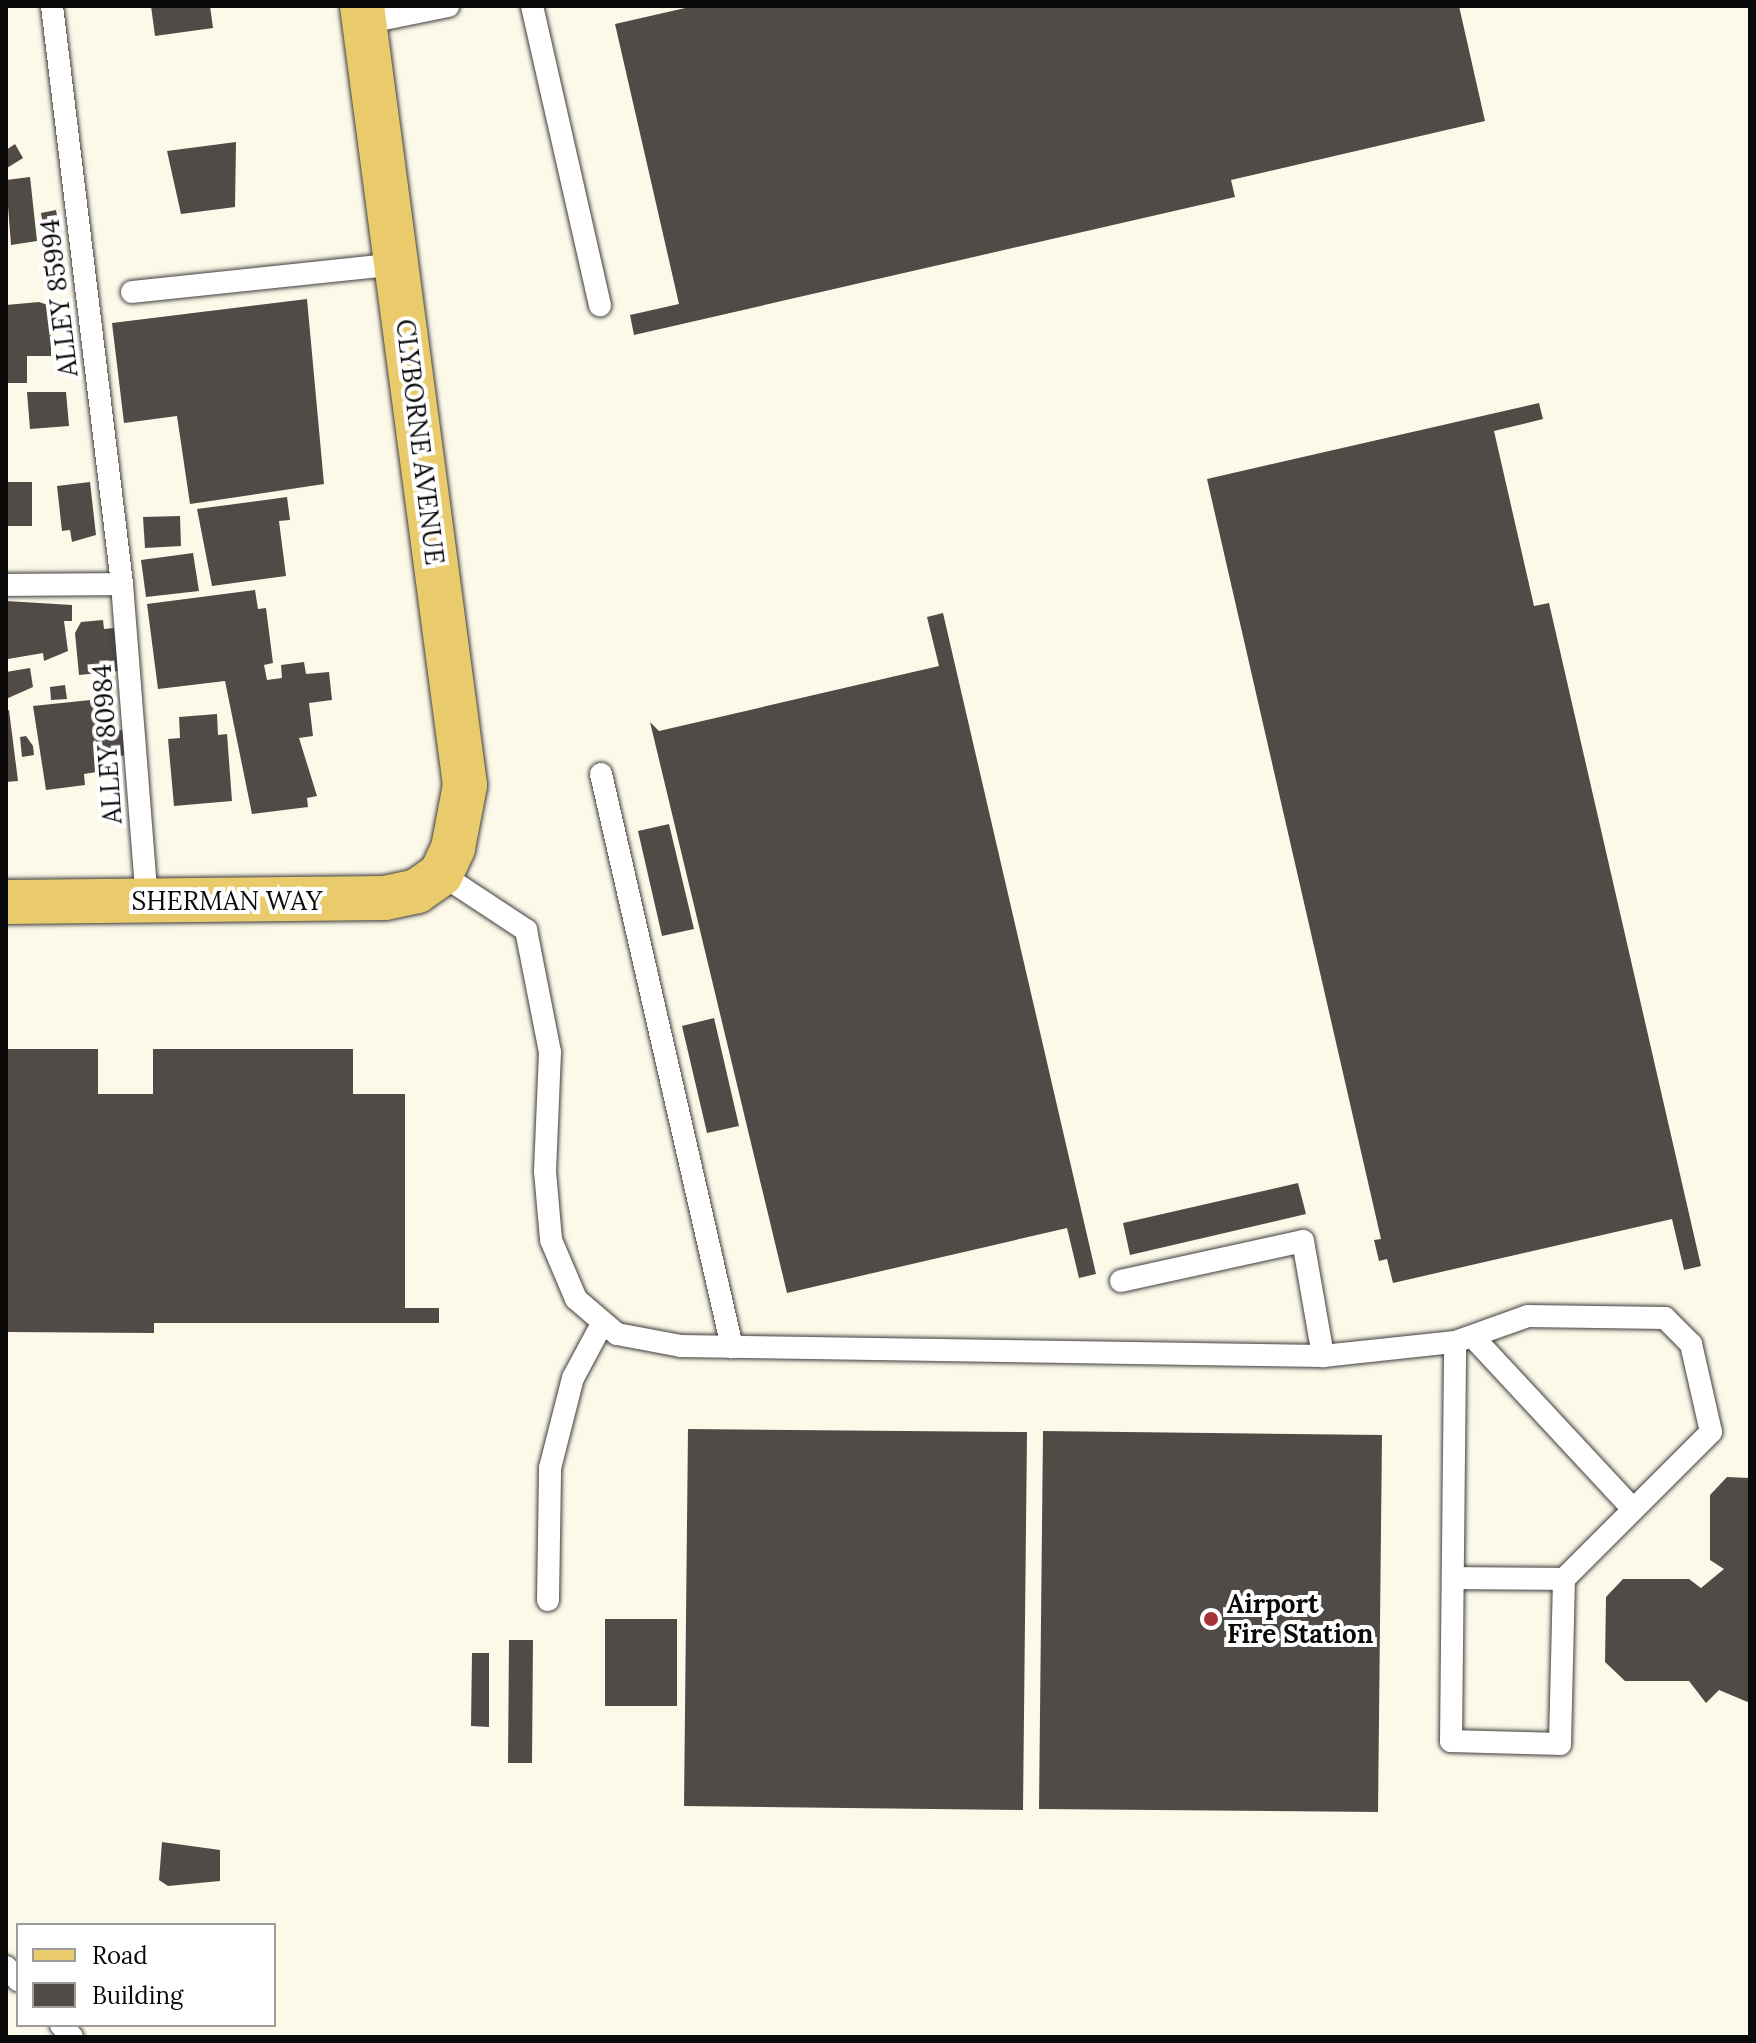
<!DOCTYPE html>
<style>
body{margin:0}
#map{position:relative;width:1756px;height:2043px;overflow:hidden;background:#fdf9e9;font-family:Lora,serif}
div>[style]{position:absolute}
.building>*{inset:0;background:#514b47}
.roads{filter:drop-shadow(0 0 2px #3d3d3d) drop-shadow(0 0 2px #3d3d3d)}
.lane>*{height:22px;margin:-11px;padding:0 11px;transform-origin:11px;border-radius:11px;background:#fff}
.primary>*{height:44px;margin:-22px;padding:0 22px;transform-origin:22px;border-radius:22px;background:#e9cb6c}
.dots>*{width:22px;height:22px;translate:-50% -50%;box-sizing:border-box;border:4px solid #fff;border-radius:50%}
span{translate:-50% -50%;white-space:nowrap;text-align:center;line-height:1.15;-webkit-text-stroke:8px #fff;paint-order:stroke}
.street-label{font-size:26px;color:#0a0a0a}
.poi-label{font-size:26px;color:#0a0a0a;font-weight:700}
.left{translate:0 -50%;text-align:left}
.frame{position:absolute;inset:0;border:8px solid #0a0a0a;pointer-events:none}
.legend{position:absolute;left:16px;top:1923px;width:260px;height:104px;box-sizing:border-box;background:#fff;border:2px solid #9d9d9d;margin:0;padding:10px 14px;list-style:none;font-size:24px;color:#0a0a0a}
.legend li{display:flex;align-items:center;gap:16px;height:40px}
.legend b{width:40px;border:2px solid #9d9d9d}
</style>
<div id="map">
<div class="building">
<div style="clip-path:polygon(151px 6px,210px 6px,213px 28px,155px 36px)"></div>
<div style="clip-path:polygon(694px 6px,1459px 6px,1485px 121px,1231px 180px,1235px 197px,634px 335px,630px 315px,679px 304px,615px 24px)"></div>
<div style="clip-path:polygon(236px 142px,235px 207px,181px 214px,167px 151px)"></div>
<div style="clip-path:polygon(15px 144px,23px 158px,7px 168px,6px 150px)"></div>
<div style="clip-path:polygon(30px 177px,37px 241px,11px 245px,6px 180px)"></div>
<div style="clip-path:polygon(56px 210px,59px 228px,44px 231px,41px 213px)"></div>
<div style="clip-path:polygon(307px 299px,324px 484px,190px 504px,177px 416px,124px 423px,112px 323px)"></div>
<div style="clip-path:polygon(39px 302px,51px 306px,51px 356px,27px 356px,27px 383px,6px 383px,6px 305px)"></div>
<div style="clip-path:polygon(27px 392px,66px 392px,69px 426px,30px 429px)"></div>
<div style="clip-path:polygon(1539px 403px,1543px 419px,1494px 431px,1534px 606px,1549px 603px,1701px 1266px,1684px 1270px,1672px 1219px,1393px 1283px,1387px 1259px,1379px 1261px,1374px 1240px,1381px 1239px,1207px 479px)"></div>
<div style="clip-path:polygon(6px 482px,32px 482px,32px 526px,6px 526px)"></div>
<div style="clip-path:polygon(90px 482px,96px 535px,72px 542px,70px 530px,62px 531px,57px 486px)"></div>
<div style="clip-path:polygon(287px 497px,290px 520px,279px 521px,286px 576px,212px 586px,197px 509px)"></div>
<div style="clip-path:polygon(180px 516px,181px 546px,145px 548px,143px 517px)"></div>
<div style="clip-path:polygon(193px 553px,199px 591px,146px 597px,141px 560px)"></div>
<div style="clip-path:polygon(255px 590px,258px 609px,266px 608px,273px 663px,264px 665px,267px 680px,282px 678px,281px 665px,304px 662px,306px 674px,329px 672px,332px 700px,309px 703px,313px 736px,299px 738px,317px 796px,307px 798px,308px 807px,252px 814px,225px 681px,158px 689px,147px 604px)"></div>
<div style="clip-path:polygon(6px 601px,72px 605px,72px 621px,64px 621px,68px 651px,44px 661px,43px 653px,8px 659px)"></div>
<div style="clip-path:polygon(943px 613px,1096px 1274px,1079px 1278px,1067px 1228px,787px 1293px,650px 722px,659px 731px,939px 666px,927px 617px)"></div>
<div style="clip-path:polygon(103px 620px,104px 629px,114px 628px,119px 671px,79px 675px,75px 633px,81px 622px)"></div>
<div style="clip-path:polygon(30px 668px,33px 687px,6px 699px,6px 672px)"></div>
<div style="clip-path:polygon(65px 685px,67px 699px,51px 700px,50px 687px)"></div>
<div style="clip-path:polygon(100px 699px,103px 771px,84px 774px,85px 785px,46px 790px,33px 706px)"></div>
<div style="clip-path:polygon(9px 710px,18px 781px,6px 782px,6px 711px)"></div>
<div style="clip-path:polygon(217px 714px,218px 735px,227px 734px,232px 801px,174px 806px,168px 739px,180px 738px,179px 717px)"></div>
<div style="clip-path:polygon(123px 730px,126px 755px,104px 759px,101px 732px)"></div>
<div style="clip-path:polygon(26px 736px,33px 746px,34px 755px,22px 757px,20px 737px)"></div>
<div style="clip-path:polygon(669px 824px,694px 929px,662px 936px,638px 831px)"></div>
<div style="clip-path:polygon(714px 1018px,739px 1126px,707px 1133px,682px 1026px)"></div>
<div style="clip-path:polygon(6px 1049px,98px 1049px,98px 1094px,153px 1094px,153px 1049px,353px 1049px,353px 1094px,405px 1094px,405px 1308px,439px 1308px,439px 1323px,154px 1323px,154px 1333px,6px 1332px)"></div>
<div style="clip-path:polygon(1298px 1183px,1306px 1214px,1130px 1255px,1123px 1223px)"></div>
<div style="clip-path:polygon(688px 1429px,1027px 1432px,1023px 1810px,684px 1806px)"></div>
<div style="clip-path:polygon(1043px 1431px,1382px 1435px,1378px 1812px,1039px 1809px)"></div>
<div style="clip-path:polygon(1727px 1477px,1750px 1478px,1750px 1703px,1719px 1690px,1706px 1703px,1689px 1681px,1625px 1681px,1605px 1662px,1606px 1597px,1623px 1579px,1689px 1579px,1701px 1588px,1724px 1569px,1710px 1560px,1710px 1495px)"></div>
<div style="clip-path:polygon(605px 1619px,677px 1619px,677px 1706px,605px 1706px)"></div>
<div style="clip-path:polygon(509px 1640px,533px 1640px,532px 1763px,508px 1763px)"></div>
<div style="clip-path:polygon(472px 1653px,489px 1653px,489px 1727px,471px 1726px)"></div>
<div style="clip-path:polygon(162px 1842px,220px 1850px,220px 1881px,168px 1886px,159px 1880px)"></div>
</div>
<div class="roads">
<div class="lane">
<div style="left:52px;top:6px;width:582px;rotate:83.09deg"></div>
<div style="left:122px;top:584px;width:318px;rotate:85.5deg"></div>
<div style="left:532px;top:6px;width:307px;rotate:77.2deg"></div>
<div style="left:364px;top:23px;width:86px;rotate:-11.4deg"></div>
<div style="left:132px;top:292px;width:266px;rotate:-6deg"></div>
<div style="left:6px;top:585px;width:116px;rotate:-0.5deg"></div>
<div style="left:601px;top:774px;width:588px;rotate:77.12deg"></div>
<div style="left:441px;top:874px;width:102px;rotate:33.4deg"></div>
<div style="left:526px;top:930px;width:124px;rotate:78.9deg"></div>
<div style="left:550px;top:1052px;width:119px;rotate:92.4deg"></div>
<div style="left:545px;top:1171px;width:69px;rotate:85deg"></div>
<div style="left:551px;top:1240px;width:64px;rotate:67deg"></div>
<div style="left:576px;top:1299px;width:54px;rotate:40.5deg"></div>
<div style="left:617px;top:1334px;width:65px;rotate:10.6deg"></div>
<div style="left:681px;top:1346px;width:642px;rotate:0.89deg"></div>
<div style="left:1323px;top:1356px;width:133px;rotate:-6.1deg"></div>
<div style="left:1455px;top:1342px;width:77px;rotate:-19.6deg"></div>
<div style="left:1528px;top:1316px;width:137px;rotate:0.8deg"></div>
<div style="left:1665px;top:1318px;width:37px;rotate:45deg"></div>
<div style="left:1691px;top:1344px;width:90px;rotate:77.2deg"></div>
<div style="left:1711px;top:1432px;width:208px;rotate:135deg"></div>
<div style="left:1564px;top:1579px;width:165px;rotate:91.4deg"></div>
<div style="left:1560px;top:1744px;width:109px;rotate:-178.4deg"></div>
<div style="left:1451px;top:1741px;width:399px;rotate:-89.4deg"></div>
<div style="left:1121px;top:1281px;width:186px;rotate:-12.4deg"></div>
<div style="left:1303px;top:1241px;width:117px;rotate:80.1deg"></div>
<div style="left:1474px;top:1338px;width:233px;rotate:47.1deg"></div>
<div style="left:1453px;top:1578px;width:111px;rotate:0.5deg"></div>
<div style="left:548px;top:1600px;width:132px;rotate:-89.1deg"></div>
<div style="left:550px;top:1468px;width:93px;rotate:-75.7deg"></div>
<div style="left:573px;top:1378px;width:61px;rotate:-61.8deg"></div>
<div style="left:6px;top:1967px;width:18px;rotate:47deg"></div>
<div style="left:61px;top:2025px;width:16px;rotate:47deg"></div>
</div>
<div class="primary">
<div style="left:6px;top:902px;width:379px;rotate:-0.6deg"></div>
<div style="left:385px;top:898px;width:33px;rotate:-12deg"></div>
<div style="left:417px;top:891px;width:29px;rotate:-35deg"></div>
<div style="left:441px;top:874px;width:29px;rotate:-65deg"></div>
<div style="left:453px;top:848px;width:64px;rotate:-79.2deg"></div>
<div style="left:465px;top:785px;width:786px;rotate:-97.53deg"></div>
</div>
</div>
<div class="dots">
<div style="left:1211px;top:1619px;background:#a93237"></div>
</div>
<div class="street-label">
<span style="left:59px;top:298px;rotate:-97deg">ALLEY 85994</span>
<span style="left:420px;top:442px;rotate:83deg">CLYBORNE AVENUE</span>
<span style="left:107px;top:744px;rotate:-94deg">ALLEY 80984</span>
<span style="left:227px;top:901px">SHERMAN WAY</span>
</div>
<div class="poi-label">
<span class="left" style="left:1227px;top:1619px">Airport<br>Fire Station</span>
</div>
<div class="frame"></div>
<ul class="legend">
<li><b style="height:10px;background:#e9cb6c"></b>Road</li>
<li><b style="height:22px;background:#514b47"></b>Building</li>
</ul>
</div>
